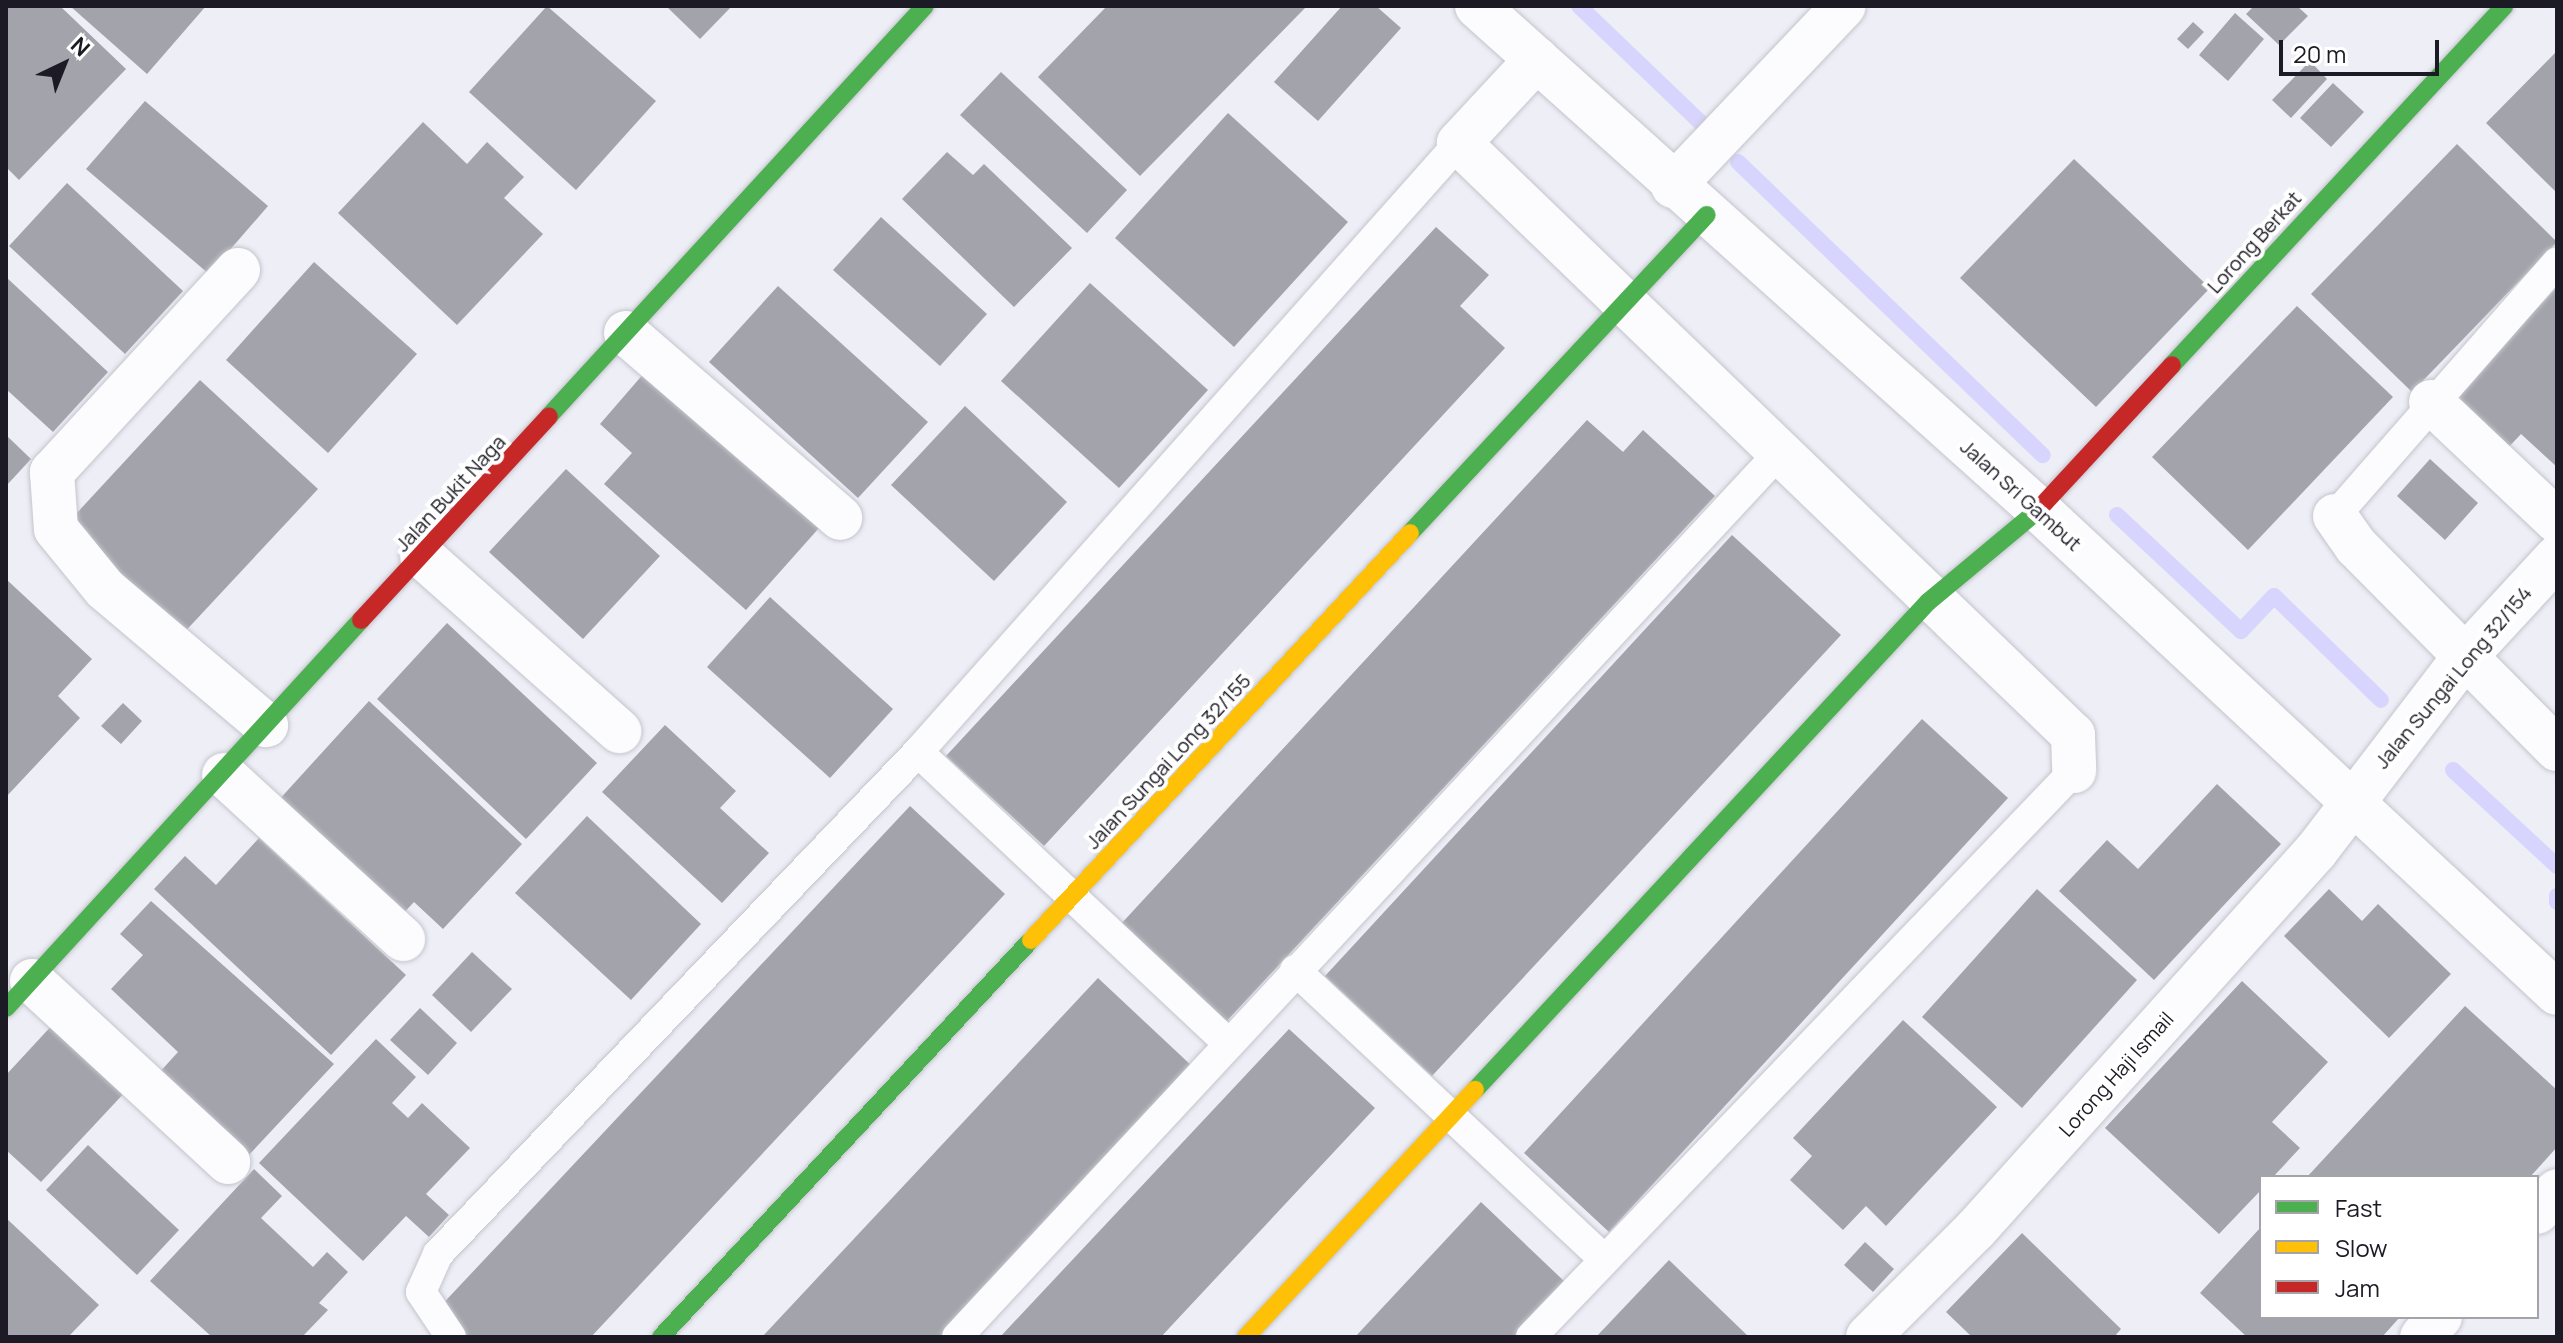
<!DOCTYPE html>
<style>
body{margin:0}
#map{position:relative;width:2563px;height:1343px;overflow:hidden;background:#eeeef7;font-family:Manrope,sans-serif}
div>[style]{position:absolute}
.stream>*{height:16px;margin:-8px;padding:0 8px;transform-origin:8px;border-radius:8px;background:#d7d4fd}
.building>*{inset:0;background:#a3a3ab}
.roads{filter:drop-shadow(0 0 2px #c4c4cd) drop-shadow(0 0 2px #c4c4cd)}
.lane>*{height:30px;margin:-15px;padding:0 15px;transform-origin:15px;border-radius:15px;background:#fcfcfe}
.street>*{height:44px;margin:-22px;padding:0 22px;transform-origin:22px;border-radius:22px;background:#fcfcfe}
.fast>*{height:18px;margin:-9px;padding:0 9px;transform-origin:9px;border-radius:9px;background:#4caf50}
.slow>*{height:18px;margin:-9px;padding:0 9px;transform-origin:9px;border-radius:9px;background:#ffc107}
.jam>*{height:18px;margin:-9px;padding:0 9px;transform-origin:9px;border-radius:9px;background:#c62828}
span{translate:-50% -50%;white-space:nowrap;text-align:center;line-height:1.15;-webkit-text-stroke:8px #fff;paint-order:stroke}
.street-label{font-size:20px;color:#1c1b25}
.frame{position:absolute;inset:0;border:8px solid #1c1b25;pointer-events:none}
.legend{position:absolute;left:2259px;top:1175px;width:280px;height:144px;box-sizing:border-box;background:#fff;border:2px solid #a4a4a8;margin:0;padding:10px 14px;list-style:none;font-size:24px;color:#1c1b25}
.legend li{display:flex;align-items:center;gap:16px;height:40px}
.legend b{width:40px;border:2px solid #a4a4a8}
.north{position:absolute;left:24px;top:24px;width:80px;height:80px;-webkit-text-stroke:6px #fff;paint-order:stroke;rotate:43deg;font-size:22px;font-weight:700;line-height:32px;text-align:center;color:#1c1b25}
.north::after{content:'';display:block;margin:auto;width:28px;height:36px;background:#1c1b25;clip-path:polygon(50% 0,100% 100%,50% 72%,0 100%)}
.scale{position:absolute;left:2279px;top:40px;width:160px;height:36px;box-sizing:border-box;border:4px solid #1c1b25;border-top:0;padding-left:10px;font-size:24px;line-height:28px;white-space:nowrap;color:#1c1b25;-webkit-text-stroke:6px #fff;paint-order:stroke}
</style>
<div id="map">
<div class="stream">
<div style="left:1579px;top:6px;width:176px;rotate:43.8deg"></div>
<div style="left:1738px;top:162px;width:423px;rotate:43.9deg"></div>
<div style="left:2117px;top:515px;width:170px;rotate:43.1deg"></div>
<div style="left:2241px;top:631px;width:48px;rotate:-46.7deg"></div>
<div style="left:2274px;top:596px;width:149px;rotate:44.2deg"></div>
<div style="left:2453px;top:770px;width:142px;rotate:42.7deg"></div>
<div style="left:2557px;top:896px;width:6px;rotate:90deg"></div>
</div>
<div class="building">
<div style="clip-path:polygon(6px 6px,60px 6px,126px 69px,19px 180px,6px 167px)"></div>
<div style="clip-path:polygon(70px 6px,206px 6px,147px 74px)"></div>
<div style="clip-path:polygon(547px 6px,656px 101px,576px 190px,469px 92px)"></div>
<div style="clip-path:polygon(666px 6px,732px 6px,700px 39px)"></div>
<div style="clip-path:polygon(1107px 6px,1307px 6px,1140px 176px,1038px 77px)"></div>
<div style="clip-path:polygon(1342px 6px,1376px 6px,1401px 28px,1318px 121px,1274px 82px)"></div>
<div style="clip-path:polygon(2254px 6px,2297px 6px,2308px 16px,2279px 45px,2246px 14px)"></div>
<div style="clip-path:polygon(2235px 13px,2264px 39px,2228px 81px,2199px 55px)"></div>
<div style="clip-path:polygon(2193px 22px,2204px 32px,2188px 49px,2177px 39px)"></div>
<div style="clip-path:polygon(2557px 51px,2557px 193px,2486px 123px)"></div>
<div style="clip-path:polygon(2310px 61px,2327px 79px,2291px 118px,2272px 100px)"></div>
<div style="clip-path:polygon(1001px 72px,1127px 190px,1087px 233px,960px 115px)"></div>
<div style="clip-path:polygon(2333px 83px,2364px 112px,2331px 147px,2300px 118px)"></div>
<div style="clip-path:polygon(145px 101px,268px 206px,209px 274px,86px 169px)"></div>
<div style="clip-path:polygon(1228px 113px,1348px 222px,1234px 347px,1115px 238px)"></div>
<div style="clip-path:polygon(423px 122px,467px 164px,487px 142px,524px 177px,504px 198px,543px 234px,457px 325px,338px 213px)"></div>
<div style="clip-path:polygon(2457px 144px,2557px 242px,2412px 392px,2311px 294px)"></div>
<div style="clip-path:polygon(947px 152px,973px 175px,984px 164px,1072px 248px,1014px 307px,902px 199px)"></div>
<div style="clip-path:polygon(2074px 159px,2210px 288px,2096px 407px,1960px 278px)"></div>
<div style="clip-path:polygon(67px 183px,183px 291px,125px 354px,9px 246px)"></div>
<div style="clip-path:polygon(881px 217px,987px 314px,940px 366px,833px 270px)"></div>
<div style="clip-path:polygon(1436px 227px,1489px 275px,1460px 306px,1505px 348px,1044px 846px,946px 756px)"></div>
<div style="clip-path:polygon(314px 262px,417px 354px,328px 453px,226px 360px)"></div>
<div style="clip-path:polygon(6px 277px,108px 372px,53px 432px,6px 389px)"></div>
<div style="clip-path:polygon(1090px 283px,1208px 390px,1119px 488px,1001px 381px)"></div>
<div style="clip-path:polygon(778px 286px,928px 422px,858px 498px,709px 362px)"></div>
<div style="clip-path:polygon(2557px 287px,2557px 467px,2521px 434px,2504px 452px,2450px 402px)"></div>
<div style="clip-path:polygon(2297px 306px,2393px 397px,2248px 550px,2152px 457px)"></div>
<div style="clip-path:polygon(645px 372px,819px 528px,746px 610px,604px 484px,632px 453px,600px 424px)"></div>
<div style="clip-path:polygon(200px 380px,318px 489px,179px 638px,62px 529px)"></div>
<div style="clip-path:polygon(965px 406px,1067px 502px,994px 581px,891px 485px)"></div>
<div style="clip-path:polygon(1587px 420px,1623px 452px,1643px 430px,1715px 496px,1226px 1022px,1120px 925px)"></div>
<div style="clip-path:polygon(6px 435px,31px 459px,6px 486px)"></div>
<div style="clip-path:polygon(2430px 459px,2478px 503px,2445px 540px,2397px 496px)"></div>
<div style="clip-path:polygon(566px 469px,660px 556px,583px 639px,489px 552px)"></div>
<div style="clip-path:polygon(1732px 535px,1841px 635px,1432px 1076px,1325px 976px)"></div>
<div style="clip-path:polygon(6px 579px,92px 659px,58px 696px,80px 718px,6px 797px)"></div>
<div style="clip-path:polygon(770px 597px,893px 709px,830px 778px,707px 667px)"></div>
<div style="clip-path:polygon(447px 623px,597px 763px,526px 839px,377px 699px)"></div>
<div style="clip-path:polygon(369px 701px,522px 844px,443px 929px,414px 902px,399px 918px,277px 802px)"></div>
<div style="clip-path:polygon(123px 703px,142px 721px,121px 744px,101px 726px)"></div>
<div style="clip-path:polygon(1922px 719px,2008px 798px,1609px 1232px,1524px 1153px)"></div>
<div style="clip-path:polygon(665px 725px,736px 791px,720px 808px,769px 853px,722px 903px,602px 792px)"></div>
<div style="clip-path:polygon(2217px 784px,2281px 844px,2154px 980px,2059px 891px,2107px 840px,2138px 869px)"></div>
<div style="clip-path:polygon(910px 806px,1005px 894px,591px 1337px,464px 1337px,436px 1311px)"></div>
<div style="clip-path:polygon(587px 816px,701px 924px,631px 1000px,515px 893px)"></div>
<div style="clip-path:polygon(259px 838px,406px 975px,331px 1055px,154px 889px,185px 856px,216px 885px)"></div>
<div style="clip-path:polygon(2037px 889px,2137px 980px,2022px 1108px,1922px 1017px)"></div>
<div style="clip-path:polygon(2329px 889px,2362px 921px,2378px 904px,2451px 974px,2389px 1038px,2284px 936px)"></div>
<div style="clip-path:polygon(151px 901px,334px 1064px,247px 1157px,158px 1074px,178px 1052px,111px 989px,143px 955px,120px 934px)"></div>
<div style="clip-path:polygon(472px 952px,512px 989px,471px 1032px,432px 995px)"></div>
<div style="clip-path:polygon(1098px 978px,1193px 1067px,940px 1337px,762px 1337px)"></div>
<div style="clip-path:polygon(2242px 981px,2328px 1062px,2272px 1122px,2300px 1148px,2273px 1177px,2261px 1177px,2261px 1190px,2219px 1234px,2105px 1128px)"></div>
<div style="clip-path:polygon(2465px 1006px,2557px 1090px,2557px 1147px,2530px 1177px,2307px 1177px)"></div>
<div style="clip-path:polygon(420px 1008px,457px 1043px,428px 1075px,390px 1040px)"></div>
<div style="clip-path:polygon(1903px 1020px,1997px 1107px,1886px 1226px,1866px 1206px,1843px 1230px,1790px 1180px,1812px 1156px,1793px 1138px)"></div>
<div style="clip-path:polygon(55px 1022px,127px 1090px,41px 1182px,6px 1150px,6px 1075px)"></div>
<div style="clip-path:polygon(1289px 1029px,1375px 1108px,1173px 1324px,1161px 1337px,1000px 1337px)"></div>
<div style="clip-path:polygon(376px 1039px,416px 1077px,392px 1103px,408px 1118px,422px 1103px,470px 1148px,426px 1194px,449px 1215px,429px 1237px,406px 1216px,363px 1261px,259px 1163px)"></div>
<div style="clip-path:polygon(88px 1145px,179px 1230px,137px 1275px,46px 1190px)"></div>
<div style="clip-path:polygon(254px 1169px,282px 1196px,261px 1218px,313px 1267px,327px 1252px,348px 1272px,319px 1303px,328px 1310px,302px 1337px,212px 1337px,150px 1281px)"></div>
<div style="clip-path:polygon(1481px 1202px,1565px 1282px,1514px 1337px,1355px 1337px)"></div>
<div style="clip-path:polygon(6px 1218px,99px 1305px,68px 1337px,6px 1337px)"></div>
<div style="clip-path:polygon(2261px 1227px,2261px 1317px,2400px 1317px,2382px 1337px,2247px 1337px,2200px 1293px)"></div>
<div style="clip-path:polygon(2022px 1233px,2121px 1329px,2114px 1337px,1972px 1337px,1946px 1312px)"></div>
<div style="clip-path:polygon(1865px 1242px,1894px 1269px,1873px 1292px,1844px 1265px)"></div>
<div style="clip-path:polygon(1669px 1260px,1749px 1337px,1596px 1337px)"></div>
</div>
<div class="roads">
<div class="lane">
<div style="left:2335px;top:516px;width:337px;rotate:-48.8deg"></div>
<div style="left:918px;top:752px;width:424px;rotate:43.2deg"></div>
<div style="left:1295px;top:970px;width:423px;rotate:43.1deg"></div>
<div style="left:451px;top:1337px;width:54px;rotate:-123.7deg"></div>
<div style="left:421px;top:1292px;width:42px;rotate:-65.9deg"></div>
<div style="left:438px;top:1254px;width:695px;rotate:-46.28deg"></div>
<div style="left:918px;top:752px;width:815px;rotate:-48.38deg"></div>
<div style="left:957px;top:1337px;width:1207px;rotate:-47.08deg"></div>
<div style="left:1531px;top:1337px;width:784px;rotate:-46.19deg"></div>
</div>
<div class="street">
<div style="left:1477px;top:6px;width:755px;rotate:41.89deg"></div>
<div style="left:2039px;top:510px;width:708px;rotate:43deg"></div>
<div style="left:1537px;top:59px;width:115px;rotate:132.9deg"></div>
<div style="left:1459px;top:143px;width:853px;rotate:43.95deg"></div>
<div style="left:2073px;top:735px;width:36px;rotate:88deg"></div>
<div style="left:1673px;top:186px;width:248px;rotate:-46.5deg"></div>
<div style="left:238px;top:270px;width:275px;rotate:132.6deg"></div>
<div style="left:52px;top:472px;width:57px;rotate:86deg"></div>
<div style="left:56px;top:529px;width:77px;rotate:50.8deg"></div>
<div style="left:105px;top:589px;width:211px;rotate:40.2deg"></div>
<div style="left:626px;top:333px;width:283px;rotate:40.8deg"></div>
<div style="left:2431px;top:402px;width:173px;rotate:43.4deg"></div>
<div style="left:2335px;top:516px;width:37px;rotate:55deg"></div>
<div style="left:2356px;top:546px;width:286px;rotate:45.3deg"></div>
<div style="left:422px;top:556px;width:264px;rotate:41.6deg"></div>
<div style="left:224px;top:775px;width:243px;rotate:42.5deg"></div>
<div style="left:32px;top:981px;width:267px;rotate:42.7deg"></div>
<div style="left:2537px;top:1212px;width:29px;rotate:-46deg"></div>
<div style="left:1868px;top:1337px;width:153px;rotate:-45deg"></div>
<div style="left:1976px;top:1229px;width:508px;rotate:-48.03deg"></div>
<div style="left:2316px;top:851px;width:242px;rotate:-52.6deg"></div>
<div style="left:2463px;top:659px;width:139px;rotate:-47.3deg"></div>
<div style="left:2422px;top:1337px;width:27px;rotate:-48deg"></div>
</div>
<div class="fast">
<div style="left:2172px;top:365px;width:489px;rotate:-47.2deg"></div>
<div style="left:549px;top:416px;width:556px;rotate:-47.48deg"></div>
<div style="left:1410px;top:533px;width:435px;rotate:-47deg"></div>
<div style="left:6px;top:1008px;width:526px;rotate:-47.54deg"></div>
<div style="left:1475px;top:1090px;width:666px;rotate:-47.13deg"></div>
<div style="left:1928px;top:602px;width:141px;rotate:-39.8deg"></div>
<div style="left:661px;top:1337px;width:543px;rotate:-47.02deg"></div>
</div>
<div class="slow">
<div style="left:1031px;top:940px;width:556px;rotate:-47.04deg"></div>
<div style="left:1246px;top:1337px;width:337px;rotate:-47.2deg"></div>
</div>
<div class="jam">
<div style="left:2036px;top:512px;width:200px;rotate:-47.2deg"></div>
<div style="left:361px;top:620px;width:277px;rotate:-47.3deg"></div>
</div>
</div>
<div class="street-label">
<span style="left:2254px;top:242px;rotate:-48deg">Lorong Berkat</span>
<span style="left:450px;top:493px;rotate:-47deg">Jalan Bukit Naga</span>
<span style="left:2021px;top:495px;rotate:42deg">Jalan Sri Gambut</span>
<span style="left:2453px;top:677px;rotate:-50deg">Jalan Sungai Long 32/154</span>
<span style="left:1168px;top:761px;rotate:-47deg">Jalan Sungai Long 32/155</span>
<span style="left:2116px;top:1074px;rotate:-48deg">Lorong Haji Ismail</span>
</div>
<div class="frame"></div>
<ul class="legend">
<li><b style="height:10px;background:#4caf50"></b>Fast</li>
<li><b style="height:10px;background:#ffc107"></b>Slow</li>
<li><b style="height:10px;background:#c62828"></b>Jam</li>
</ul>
<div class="north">N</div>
<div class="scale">20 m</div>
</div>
